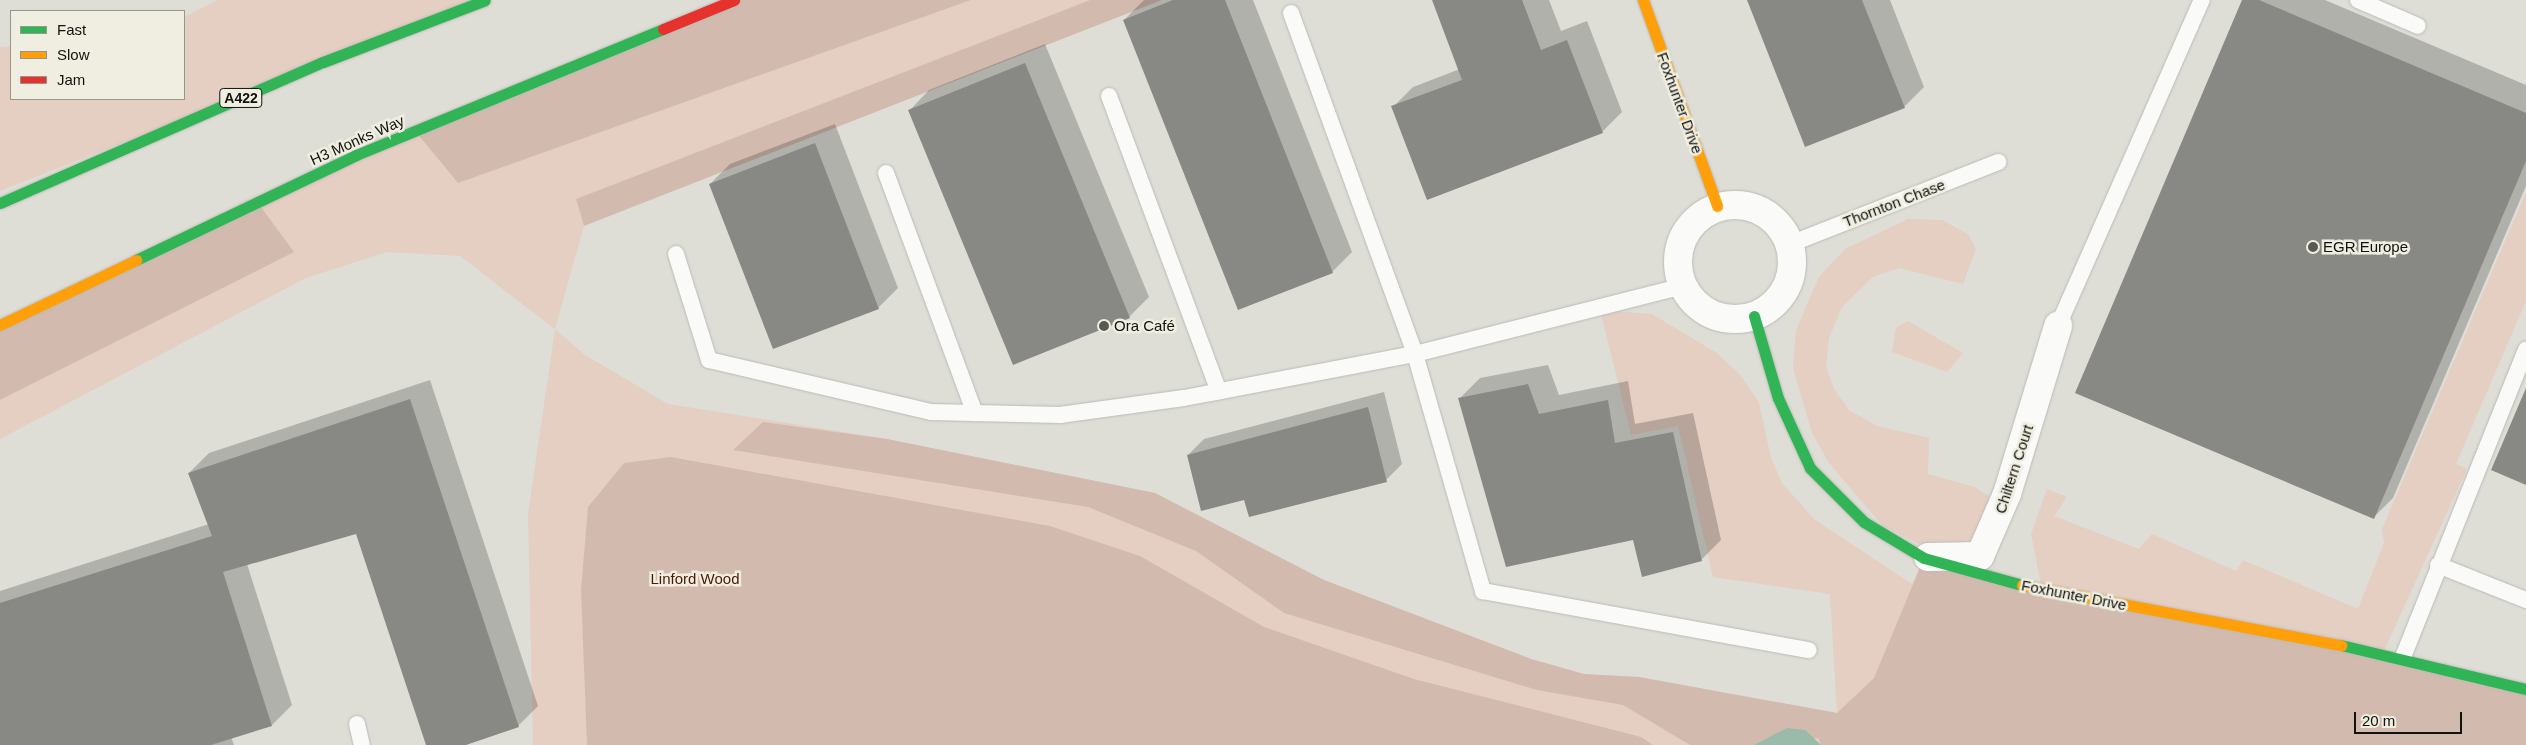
<!DOCTYPE html>
<meta charset="utf-8">
<style>
body{margin:0}
#map{position:relative;width:2526px;height:745px;overflow:hidden;background:#deded7;font-family:Helvetica,sans-serif}
div>[style]{position:absolute}
.green>*{inset:0;background:#e5cec2}
.forest>*{inset:0;background:#d2bbae}
.water>*{inset:0;background:#9abaaa}
.shadow>*{inset:0;background:#0003}
.building>*{inset:0;background:#888984}
.roads{filter:drop-shadow(0 0 1px #bbbbb5) drop-shadow(0 0 1px #bbbbb5)}
.lane>*{height:16px;margin:-8px;padding:0 8px;transform-origin:8px;border-radius:8px;background:#fafaf9}
.street>*{height:28px;margin:-14px;padding:0 14px;transform-origin:14px;border-radius:14px;background:#fafaf9}
.street>.ring{margin:-14px;padding:0;box-sizing:content-box;background:none;border:28px solid #fafaf9;border-radius:50%}
.fast>*{height:11px;margin:-5.5px;padding:0 5.5px;transform-origin:5.5px;border-radius:5.5px;background:#30b455}
.slow>*{height:11px;margin:-5.5px;padding:0 5.5px;transform-origin:5.5px;border-radius:5.5px;background:#ff9f0a}
.jam>*{height:11px;margin:-5.5px;padding:0 5.5px;transform-origin:5.5px;border-radius:5.5px;background:#e5322d}
.dots>*{width:14px;height:14px;translate:-50% -50%;box-sizing:border-box;border:2px solid #efeee1;border-radius:50%}
span{translate:-50% -50%;white-space:nowrap;text-align:center;line-height:1.15;-webkit-text-stroke:5px #efeee1;paint-order:stroke}
.shield-label span{padding:1px 4px;background:#efeee1;border:1px solid;border-radius:4px;-webkit-text-stroke-width:0}
.shield-label{font-size:14px;color:#12120e;font-weight:700}
.street-label{font-size:15px;color:#12120e}
.poi-label{font-size:15px;color:#12120e}
.left{translate:0 -50%;text-align:left}
.park-label{font-size:15px;color:#4d1900}
.legend{position:absolute;left:10px;top:10px;width:175px;height:90px;box-sizing:border-box;background:#efeee1;border:1px solid #97968d;margin:0;padding:6px 9px;list-style:none;font-size:15px;color:#12120e}
.legend li{display:flex;align-items:center;gap:10px;height:25px}
.legend b{width:25px;border:1px solid #97968d}
.scale{position:absolute;left:2354px;top:712px;width:108px;height:22px;box-sizing:border-box;border:2px solid #12120e;border-top:0;padding-left:6px;font-size:15px;line-height:18px;white-space:nowrap;color:#12120e;-webkit-text-stroke:4px #efeee1;paint-order:stroke}
</style>
<div id="map">
<div class="green">
<div style="clip-path:polygon(218px 0,485px 0,0 191px,0 47px,11px 46px,11px 99px,184px 99px,184px 17px)"></div>
<div style="clip-path:polygon(971px 0,1090px 0,576px 199px,584px 226px,555px 329px,585px 355px,668px 404px,887px 439px,1155px 493px,1324px 580px,1531px 659px,1584px 674px,1639px 677px,1837px 713px,1830px 594px,1713px 577px,1678px 426px,1631px 435px,1600px 310px,1652px 314px,1717px 353px,1742px 377px,1759px 403px,1771px 458px,1782px 483px,1815px 520px,1912px 584px,1924px 558px,2042px 589px,2031px 534px,2047px 489px,2067px 497px,2054px 516px,2139px 549px,2152px 534px,2236px 571px,2243px 560px,2358px 609px,2384px 543px,2382px 529px,2526px 192px,2526px 301px,2456px 464px,2467px 469px,2383px 653px,2526px 745px,533px 745px,528px 514px,555px 329px,460px 256px,387px 252px,306px 278px,0 439px,0 400px,293px 252px,258px 203px,415px 131px,458px 183px)"></div>
<div style="clip-path:polygon(1908px 219px,1942px 220px,1968px 234px,1976px 249px,1963px 284px,1899px 268px,1873px 277px,1842px 307px,1829px 338px,1826px 366px,1834px 389px,1849px 410px,1877px 426px,1929px 438px,1928px 474px,1975px 487px,1990px 497px,1993px 510px,1976px 538px,1958px 546px,1925px 547px,1882px 525px,1829px 463px,1812px 433px,1793px 368px,1796px 330px,1819px 277px,1845px 249px)"></div>
<div style="clip-path:polygon(1908px 321px,1963px 353px,1947px 372px,1892px 352px,1896px 328px)"></div>
</div>
<div class="forest">
<div style="clip-path:polygon(734px 0,971px 0,458px 183px,415px 131px)"></div>
<div style="clip-path:polygon(1090px 0,1162px 0,584px 226px,576px 199px)"></div>
<div style="clip-path:polygon(258px 203px,294px 252px,0 400px,0 325px)"></div>
<div style="clip-path:polygon(763px 422px,887px 439px,1155px 493px,1324px 580px,1531px 659px,1584px 674px,1639px 677px,1837px 713px,1874px 678px,1924px 558px,2526px 689px,2526px 745px,1821px 745px,1818px 738px,1754px 745px,1690px 745px,1623px 705px,1537px 690px,1284px 613px,1196px 551px,1088px 507px,733px 450px)"></div>
<div style="clip-path:polygon(671px 457px,1050px 526px,1140px 556px,1264px 627px,1414px 679px,1641px 737px,1653px 745px,587px 745px,581px 590px,588px 507px,624px 463px)"></div>
</div>
<div class="water">
<div style="clip-path:polygon(1787px 728px,1805px 730px,1821px 745px,1754px 745px)"></div>
</div>
<div class="shadow">
<div style="clip-path:polygon(1144px 0,1253px 0,1352px 252px,1332px 272px,1124px 20px)"></div>
<div style="clip-path:polygon(1433px 0,1549px 0,1561px 31px,1587px 21px,1622px 112px,1602px 132px,1393px 107px,1413px 87px,1460px 69px)"></div>
<div style="clip-path:polygon(1749px 0,1890px 0,1924px 87px,1904px 107px)"></div>
<div style="clip-path:polygon(2243px 0,2325px 0,2526px 85px,2526px 186px,2393px 498px,2373px 518px)"></div>
<div style="clip-path:polygon(1045px 44px,1149px 297px,1129px 317px,910px 110px,929px 90px)"></div>
<div style="clip-path:polygon(835px 124px,898px 288px,878px 308px,710px 184px,730px 164px)"></div>
<div style="clip-path:polygon(1548px 365px,1559px 395px,1628px 381px,1635px 424px,1693px 413px,1721px 540px,1701px 560px,1634px 539px,1460px 398px,1480px 378px)"></div>
<div style="clip-path:polygon(430px 380px,538px 706px,518px 726px,462px 745px,428px 745px,357px 532px,247px 564px,292px 705px,272px 725px,231px 737px,234px 745px,0 745px,0 591px,209px 524px,189px 473px,209px 453px)"></div>
<div style="clip-path:polygon(1384px 392px,1402px 464px,1386px 480px,1245px 498px,1188px 455px,1204px 439px)"></div>
</div>
<div class="building">
<div style="clip-path:polygon(1173px 0,1225px 0,1333px 273px,1238px 310px,1123px 20px)"></div>
<div style="clip-path:polygon(1432px 0,1522px 0,1541px 50px,1567px 40px,1603px 133px,1427px 200px,1391px 106px,1462px 80px)"></div>
<div style="clip-path:polygon(1747px 0,1862px 0,1905px 108px,1805px 147px)"></div>
<div style="clip-path:polygon(2242px 0,2259px 0,2526px 113px,2526px 161px,2374px 519px,2075px 393px)"></div>
<div style="clip-path:polygon(1025px 63px,1130px 318px,1013px 365px,908px 110px)"></div>
<div style="clip-path:polygon(815px 143px,879px 309px,773px 349px,709px 184px)"></div>
<div style="clip-path:polygon(1528px 384px,1539px 414px,1608px 400px,1615px 443px,1673px 432px,1702px 561px,1642px 577px,1633px 540px,1506px 567px,1458px 398px)"></div>
<div style="clip-path:polygon(2526px 388px,2526px 485px,2491px 470px)"></div>
<div style="clip-path:polygon(410px 399px,519px 727px,466px 745px,426px 745px,356px 534px,223px 572px,272px 726px,211px 745px,0 745px,0 603px,212px 536px,188px 473px)"></div>
<div style="clip-path:polygon(1368px 407px,1387px 482px,1249px 517px,1244px 500px,1201px 511px,1187px 455px)"></div>
</div>
<div class="roads">
<div class="lane">
<div style="left:2358px;top:0;width:65px;rotate:23.4deg"></div>
<div style="left:1291px;top:13px;width:363px;rotate:70deg"></div>
<div style="left:1415px;top:354px;width:247px;rotate:74deg"></div>
<div style="left:1483px;top:591px;width:331px;rotate:10.3deg"></div>
<div style="left:1109px;top:96px;width:315px;rotate:69.6deg"></div>
<div style="left:886px;top:173px;width:256px;rotate:69.7deg"></div>
<div style="left:1790px;top:244px;width:224px;rotate:-21.5deg"></div>
<div style="left:676px;top:254px;width:111px;rotate:72.7deg"></div>
<div style="left:709px;top:360px;width:228px;rotate:13.2deg"></div>
<div style="left:931px;top:412px;width:129px;rotate:1.3deg"></div>
<div style="left:1060px;top:415px;width:125px;rotate:-7.8deg"></div>
<div style="left:1184px;top:398px;width:235px;rotate:-10.8deg"></div>
<div style="left:1415px;top:354px;width:277px;rotate:-14.2deg"></div>
<div style="left:2058px;top:326px;width:356px;rotate:-66.2deg"></div>
<div style="left:2438px;top:565px;width:95px;rotate:21.7deg"></div>
<div style="left:2403px;top:657px;width:331px;rotate:-68.2deg"></div>
<div style="left:357px;top:724px;width:22px;rotate:77deg"></div>
</div>
<div class="street">
<div class="ring" style="left:1678px;top:205px;width:86px;height:86px"></div>
<div style="left:1928px;top:557px;width:52px;rotate:-1.1deg"></div>
<div style="left:1980px;top:556px;width:68px;rotate:-66.5deg"></div>
<div style="left:2007px;top:494px;width:176px;rotate:-73.1deg"></div>
</div>
<div class="fast">
<div style="left:0;top:203px;width:352px;rotate:-23.6deg"></div>
<div style="left:323px;top:62px;width:173px;rotate:-20.9deg"></div>
<div style="left:136px;top:260px;width:244px;rotate:-25.5deg"></div>
<div style="left:356px;top:155px;width:332px;rotate:-22.3deg"></div>
<div style="left:1754px;top:316px;width:85px;rotate:73.7deg"></div>
<div style="left:1778px;top:398px;width:77px;rotate:65.4deg"></div>
<div style="left:1810px;top:468px;width:76px;rotate:45deg"></div>
<div style="left:1864px;top:522px;width:70px;rotate:31deg"></div>
<div style="left:1924px;top:558px;width:102px;rotate:15.4deg"></div>
<div style="left:2341px;top:645px;width:190px;rotate:13.4deg"></div>
</div>
<div class="slow">
<div style="left:1643px;top:0;width:219px;rotate:70.2deg"></div>
<div style="left:0;top:325px;width:151px;rotate:-25.5deg"></div>
<div style="left:2022px;top:585px;width:325px;rotate:10.7deg"></div>
</div>
<div class="jam">
<div style="left:663px;top:29px;width:77px;rotate:-22.2deg"></div>
</div>
</div>
<div class="dots">
<div style="left:2313px;top:247px;background:#595954"></div>
<div style="left:1104px;top:326px;background:#595954"></div>
</div>
<div class="shield-label">
<span style="left:241px;top:98px">A422</span>
</div>
<div class="street-label">
<span style="left:1680px;top:103px;rotate:70deg">Foxhunter Drive</span>
<span style="left:357px;top:140px;rotate:-24deg">H3 Monks Way</span>
<span style="left:1894px;top:203px;rotate:-21deg">Thornton Chase</span>
<span style="left:2014px;top:469px;rotate:-72deg">Chiltern Court</span>
<span style="left:2074px;top:595px;rotate:11deg">Foxhunter Drive</span>
</div>
<div class="poi-label">
<span class="left" style="left:2323px;top:247px">EGR Europe</span>
<span class="left" style="left:1114px;top:326px">Ora Café</span>
</div>
<div class="park-label">
<span style="left:695px;top:579px">Linford Wood</span>
</div>
<ul class="legend">
<li><b style="height:6px;background:#30b455"></b>Fast</li>
<li><b style="height:6px;background:#ff9f0a"></b>Slow</li>
<li><b style="height:6px;background:#e5322d"></b>Jam</li>
</ul>
<div class="scale">20 m</div>
</div>
